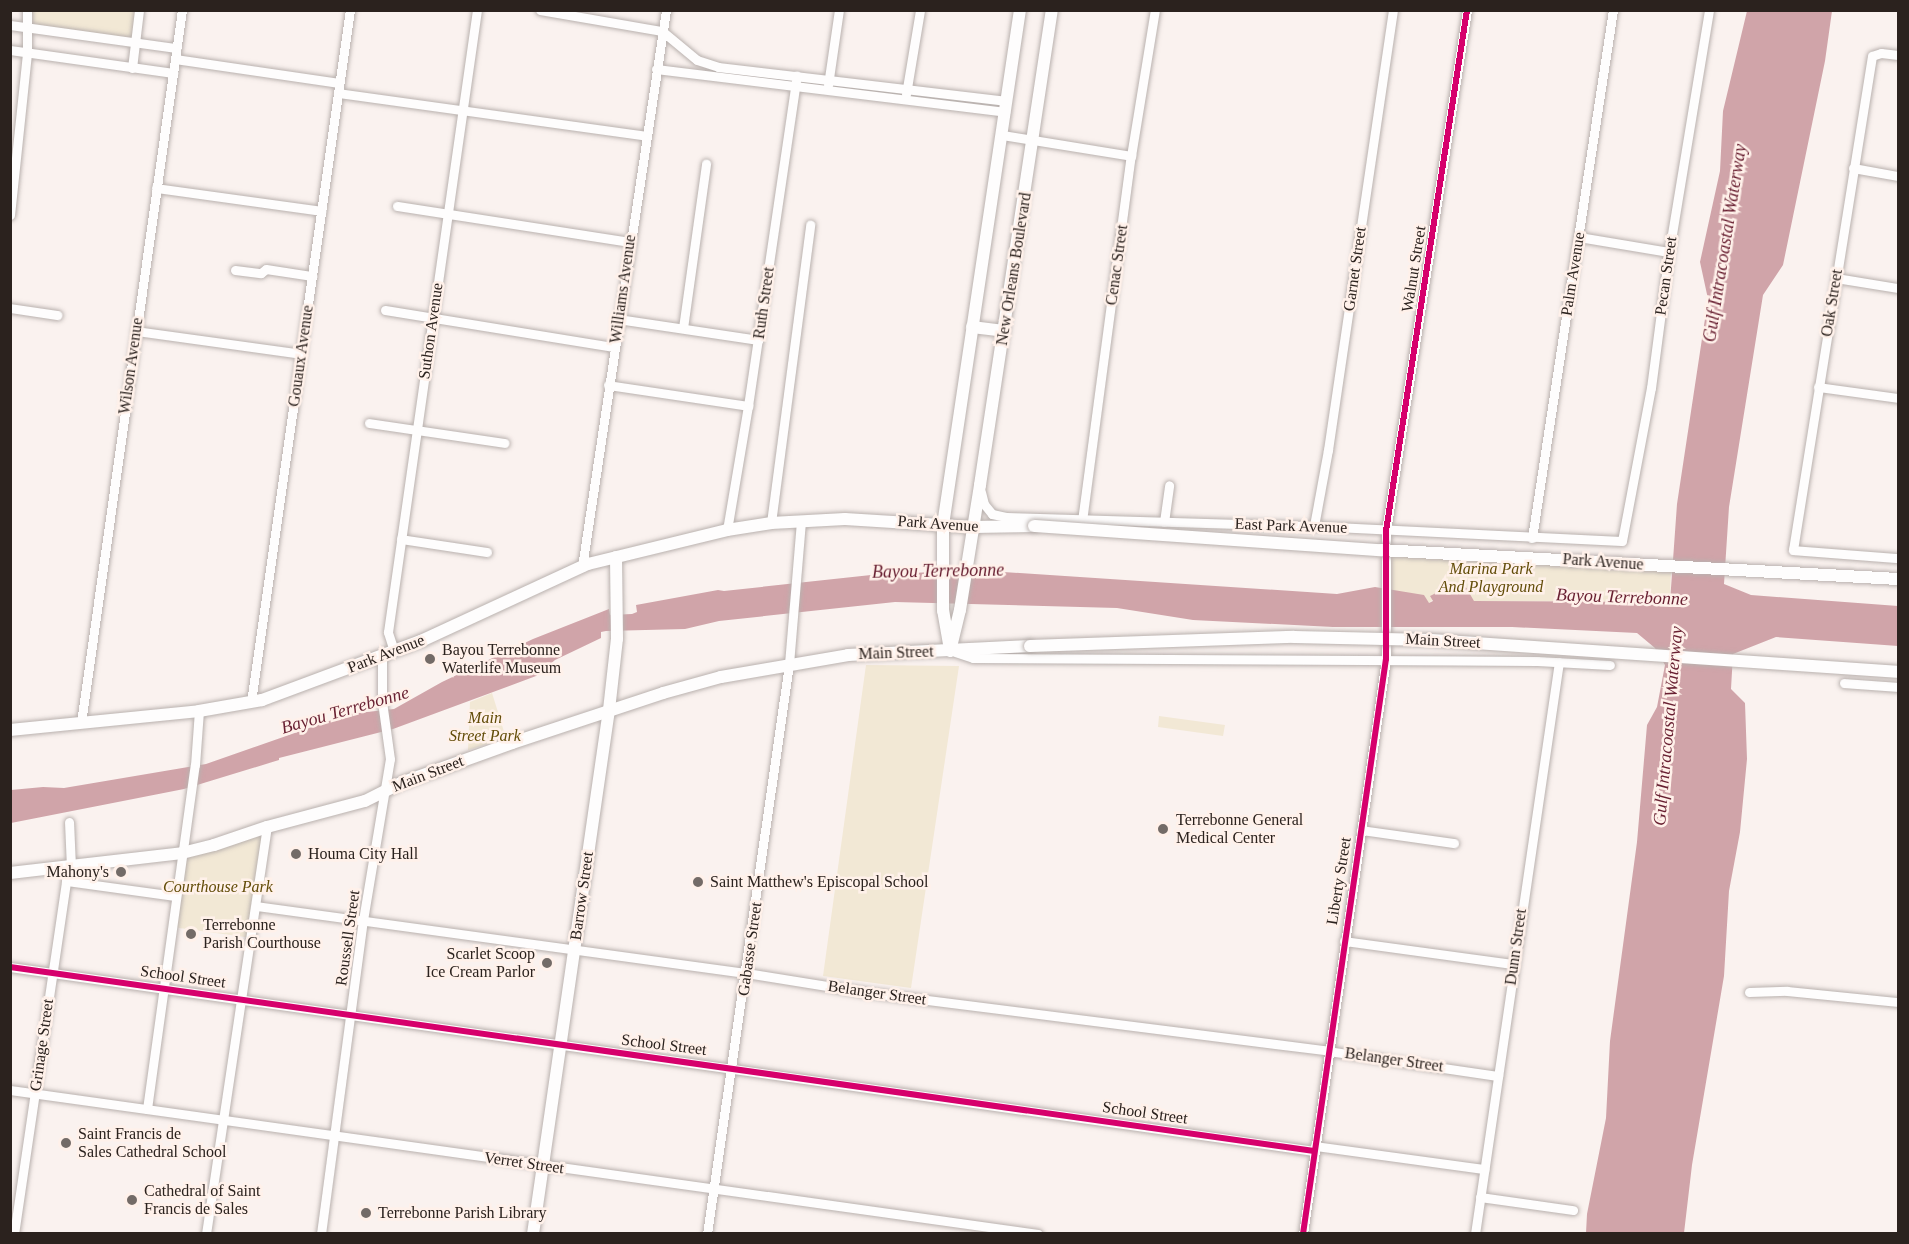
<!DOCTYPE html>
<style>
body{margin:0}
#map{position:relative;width:1909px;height:1244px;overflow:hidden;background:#faf2ef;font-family:"Times New Roman",serif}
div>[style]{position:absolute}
.green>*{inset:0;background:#f2e8d5}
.water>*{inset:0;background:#d0a4a9}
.roads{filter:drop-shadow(0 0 2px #b9b1ae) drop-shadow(0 0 2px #b9b1ae)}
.minor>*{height:9px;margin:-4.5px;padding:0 4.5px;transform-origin:4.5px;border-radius:4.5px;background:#fefdfd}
.major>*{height:12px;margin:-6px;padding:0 6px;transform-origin:6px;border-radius:6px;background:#fefdfd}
.bridges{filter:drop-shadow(0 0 2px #b9b1ae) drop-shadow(0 0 2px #b9b1ae)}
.major-bridge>*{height:12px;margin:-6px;padding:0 6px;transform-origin:6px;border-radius:6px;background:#fefdfd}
.cycleway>*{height:6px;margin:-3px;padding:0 3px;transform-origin:3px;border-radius:3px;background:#d6006c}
.dots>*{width:16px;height:16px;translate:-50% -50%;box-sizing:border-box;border:3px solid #fff1ea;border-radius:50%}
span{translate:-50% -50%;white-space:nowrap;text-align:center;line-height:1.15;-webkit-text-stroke:5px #fff1ea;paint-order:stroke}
.street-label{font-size:16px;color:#2b221e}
.park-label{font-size:16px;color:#624c08;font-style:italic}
.poi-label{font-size:16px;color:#2b221e}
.left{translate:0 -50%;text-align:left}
.right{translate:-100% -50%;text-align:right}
.water-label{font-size:18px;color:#681f31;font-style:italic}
.frame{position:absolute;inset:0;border:12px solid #2b221e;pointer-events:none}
</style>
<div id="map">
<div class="green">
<div style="clip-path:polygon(27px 11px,139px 11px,135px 43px,27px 28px)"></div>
<div style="clip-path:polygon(1386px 548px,1671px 568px,1670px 602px,1474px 601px,1447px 593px,1444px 589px,1429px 603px,1387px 588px)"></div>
<div style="clip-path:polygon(866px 665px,959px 666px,911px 988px,823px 976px)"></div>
<div style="clip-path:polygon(492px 693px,506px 738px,468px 750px,470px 702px)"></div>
<div style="clip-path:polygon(1159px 716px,1225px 725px,1223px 736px,1158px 727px)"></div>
<div style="clip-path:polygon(267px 827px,252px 938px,172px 927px,182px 853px)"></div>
</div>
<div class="water">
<div style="clip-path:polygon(1747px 11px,1832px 11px,1825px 61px,1783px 265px,1763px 295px,1729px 507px,1724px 584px,1751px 595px,1898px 606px,1898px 646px,1776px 637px,1733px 654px,1731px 689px,1745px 703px,1747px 759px,1740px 832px,1729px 891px,1724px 976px,1692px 1165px,1684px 1233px,1586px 1233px,1587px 1214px,1606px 1118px,1610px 1041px,1637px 842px,1647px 725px,1657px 707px,1665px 665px,1655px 648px,1637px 633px,1512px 627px,1333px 627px,1193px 620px,1117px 608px,895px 602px,719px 621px,685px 629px,606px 631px,601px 632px,601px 638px,555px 660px,536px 676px,393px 729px,279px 758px,279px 760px,184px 789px,11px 823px,11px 790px,43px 787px,64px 788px,206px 764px,349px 714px,394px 709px,442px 682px,533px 639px,609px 609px,610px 615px,632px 614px,637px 612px,636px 605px,718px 590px,724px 591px,871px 575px,974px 570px,1337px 594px,1375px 587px,1424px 595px,1429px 603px,1433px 601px,1430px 596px,1444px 589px,1447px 593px,1464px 584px,1474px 601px,1670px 602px,1677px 504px,1708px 299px,1700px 262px,1720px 171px,1723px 111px)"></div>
</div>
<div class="roads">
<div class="minor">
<div style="left:540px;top:10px;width:124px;rotate:9.8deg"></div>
<div style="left:662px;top:31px;width:45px;rotate:39.6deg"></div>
<div style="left:697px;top:60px;width:22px;rotate:18deg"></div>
<div style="left:718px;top:67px;width:291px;rotate:6.7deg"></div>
<div style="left:10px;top:25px;width:168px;rotate:7.9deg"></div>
<div style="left:10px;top:50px;width:165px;rotate:8deg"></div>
<div style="left:1898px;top:55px;width:17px;rotate:-173deg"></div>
<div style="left:1881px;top:53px;width:9px;rotate:162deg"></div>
<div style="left:1872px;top:56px;width:500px;rotate:99.09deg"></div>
<div style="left:1793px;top:550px;width:105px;rotate:4.4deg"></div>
<div style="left:175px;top:59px;width:166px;rotate:8.3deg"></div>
<div style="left:132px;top:68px;width:58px;rotate:-83.1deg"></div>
<div style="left:656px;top:69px;width:352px;rotate:7deg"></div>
<div style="left:828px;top:85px;width:76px;rotate:-81.7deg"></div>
<div style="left:338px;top:93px;width:311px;rotate:7.9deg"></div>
<div style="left:906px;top:94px;width:85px;rotate:-80.5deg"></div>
<div style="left:1002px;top:135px;width:131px;rotate:9.2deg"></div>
<div style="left:1853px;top:168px;width:46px;rotate:10.1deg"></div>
<div style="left:156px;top:188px;width:167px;rotate:7.9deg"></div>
<div style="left:397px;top:206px;width:236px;rotate:8.8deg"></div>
<div style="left:10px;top:215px;width:163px;rotate:-84deg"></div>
<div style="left:27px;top:53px;width:43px;rotate:-90deg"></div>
<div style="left:1579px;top:237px;width:91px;rotate:9.5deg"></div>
<div style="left:235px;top:270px;width:26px;rotate:7deg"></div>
<div style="left:261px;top:273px;width:6px;rotate:-39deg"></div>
<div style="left:266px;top:269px;width:47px;rotate:8.7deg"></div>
<div style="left:1836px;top:278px;width:63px;rotate:9.2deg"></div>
<div style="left:10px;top:308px;width:48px;rotate:8.5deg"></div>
<div style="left:385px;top:310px;width:232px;rotate:9.2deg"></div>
<div style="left:618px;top:319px;width:142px;rotate:8.5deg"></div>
<div style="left:683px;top:328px;width:166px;rotate:-82deg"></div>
<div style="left:136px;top:331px;width:167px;rotate:7.9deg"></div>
<div style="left:608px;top:385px;width:142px;rotate:8.5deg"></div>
<div style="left:1818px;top:387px;width:81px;rotate:7.8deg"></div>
<div style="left:369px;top:423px;width:137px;rotate:8.4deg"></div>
<div style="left:981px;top:492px;width:12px;rotate:76deg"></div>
<div style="left:984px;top:504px;width:13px;rotate:51deg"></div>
<div style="left:992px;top:514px;width:14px;rotate:12deg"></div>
<div style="left:1006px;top:517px;width:308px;rotate:1.7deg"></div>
<div style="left:1314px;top:526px;width:308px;rotate:2.8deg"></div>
<div style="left:1622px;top:541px;width:156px;rotate:-79.3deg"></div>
<div style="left:1651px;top:388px;width:137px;rotate:-82.5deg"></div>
<div style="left:1669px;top:252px;width:245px;rotate:-80.6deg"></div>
<div style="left:1082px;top:521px;width:368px;rotate:-82.4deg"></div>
<div style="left:1131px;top:156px;width:148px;rotate:-80.7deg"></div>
<div style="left:1164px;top:522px;width:37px;rotate:-82deg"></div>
<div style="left:771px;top:523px;width:301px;rotate:-82.5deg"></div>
<div style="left:1314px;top:526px;width:77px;rotate:-79.6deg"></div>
<div style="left:1328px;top:450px;width:445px;rotate:-81.6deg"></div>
<div style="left:727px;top:530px;width:126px;rotate:-80.4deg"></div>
<div style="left:748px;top:406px;width:334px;rotate:-81.6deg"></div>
<div style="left:1532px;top:538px;width:534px;rotate:-81.28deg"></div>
<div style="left:401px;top:539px;width:87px;rotate:8.6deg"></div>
<div style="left:582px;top:567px;width:563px;rotate:-81.42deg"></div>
<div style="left:394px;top:651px;width:20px;rotate:-108deg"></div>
<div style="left:388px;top:632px;width:628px;rotate:-81.86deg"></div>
<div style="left:955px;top:652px;width:19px;rotate:18deg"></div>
<div style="left:973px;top:658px;width:564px;rotate:0.3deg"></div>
<div style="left:1537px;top:661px;width:73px;rotate:3.1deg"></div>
<div style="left:1844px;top:683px;width:54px;rotate:4.2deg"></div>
<div style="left:251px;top:702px;width:699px;rotate:-81.86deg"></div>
<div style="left:81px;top:723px;width:720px;rotate:-81.94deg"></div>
<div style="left:1361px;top:830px;width:94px;rotate:8deg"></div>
<div style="left:66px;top:881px;width:111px;rotate:7.8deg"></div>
<div style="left:256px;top:906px;width:495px;rotate:7.8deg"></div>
<div style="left:746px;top:973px;width:120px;rotate:9.1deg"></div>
<div style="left:864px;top:992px;width:468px;rotate:7.2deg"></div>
<div style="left:1328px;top:1051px;width:172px;rotate:8.4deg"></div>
<div style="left:1344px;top:941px;width:171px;rotate:7.8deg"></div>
<div style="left:10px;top:967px;width:1317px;rotate:8.03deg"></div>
<div style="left:1749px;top:992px;width:38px;rotate:-2deg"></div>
<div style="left:1787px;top:991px;width:112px;rotate:5.7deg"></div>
<div style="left:10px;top:1090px;width:1038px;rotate:7.97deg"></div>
<div style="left:147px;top:1109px;width:347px;rotate:-82.1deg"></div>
<div style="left:195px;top:765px;width:54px;rotate:-85.8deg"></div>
<div style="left:1315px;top:1146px;width:171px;rotate:7.8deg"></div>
<div style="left:1480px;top:1197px;width:94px;rotate:8deg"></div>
<div style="left:14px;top:1234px;width:357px;rotate:-81.6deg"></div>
<div style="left:66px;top:881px;width:15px;rotate:-70deg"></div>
<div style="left:71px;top:867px;width:45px;rotate:-92.5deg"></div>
<div style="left:206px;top:1234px;width:412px;rotate:-81.5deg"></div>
<div style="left:321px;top:1234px;width:317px;rotate:-82.4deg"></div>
<div style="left:363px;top:920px;width:163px;rotate:-80.5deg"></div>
<div style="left:390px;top:759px;width:59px;rotate:-97.9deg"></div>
<div style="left:382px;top:701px;width:45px;rotate:-90deg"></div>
<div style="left:707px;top:1234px;width:576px;rotate:-81.81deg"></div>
<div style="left:789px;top:664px;width:144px;rotate:-85.2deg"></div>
<div style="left:1303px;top:1234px;width:581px;rotate:-81.79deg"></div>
<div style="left:1386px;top:659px;width:128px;rotate:-90deg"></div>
<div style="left:1386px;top:531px;width:527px;rotate:-81.16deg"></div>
<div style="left:1475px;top:1234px;width:578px;rotate:-81.65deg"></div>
</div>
<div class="major">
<div style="left:972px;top:327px;width:32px;rotate:7deg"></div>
<div style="left:949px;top:644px;width:34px;rotate:-100deg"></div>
<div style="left:943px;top:611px;width:86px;rotate:-90deg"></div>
<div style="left:943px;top:525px;width:521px;rotate:-81.5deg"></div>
<div style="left:950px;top:651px;width:42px;rotate:-76.3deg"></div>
<div style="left:960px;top:610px;width:127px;rotate:-80.9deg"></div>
<div style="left:980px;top:485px;width:480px;rotate:-81.4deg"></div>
<div style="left:10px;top:730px;width:190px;rotate:-5.7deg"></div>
<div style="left:199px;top:711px;width:64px;rotate:-9.9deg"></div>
<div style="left:262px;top:700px;width:170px;rotate:-20.4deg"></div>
<div style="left:421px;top:641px;width:184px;rotate:-24.8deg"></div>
<div style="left:588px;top:564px;width:143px;rotate:-13.7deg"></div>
<div style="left:727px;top:530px;width:45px;rotate:-9deg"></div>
<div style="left:771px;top:523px;width:74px;rotate:-3.1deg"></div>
<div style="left:845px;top:519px;width:128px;rotate:3.6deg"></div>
<div style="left:973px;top:527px;width:61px;rotate:-0.9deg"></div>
<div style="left:10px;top:873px;width:173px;rotate:-6.6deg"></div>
<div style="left:182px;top:853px;width:33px;rotate:-14deg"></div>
<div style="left:214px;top:845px;width:56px;rotate:-18.8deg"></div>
<div style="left:267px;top:827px;width:101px;rotate:-14.9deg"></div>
<div style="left:365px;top:801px;width:40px;rotate:-26.6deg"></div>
<div style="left:401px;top:783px;width:118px;rotate:-19.8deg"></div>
<div style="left:512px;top:743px;width:159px;rotate:-18.3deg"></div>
<div style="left:663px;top:693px;width:60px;rotate:-15.4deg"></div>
<div style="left:721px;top:677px;width:129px;rotate:-9.8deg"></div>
<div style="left:848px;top:655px;width:182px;rotate:-2.8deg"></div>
<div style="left:533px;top:1234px;width:529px;rotate:-81.75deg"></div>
<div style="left:609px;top:710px;width:71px;rotate:-83.6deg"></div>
<div style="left:617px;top:639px;width:82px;rotate:-90.7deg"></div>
</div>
</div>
<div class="bridges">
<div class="major-bridge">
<div style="left:1034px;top:526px;width:348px;rotate:4deg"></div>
<div style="left:1381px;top:550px;width:518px;rotate:3.21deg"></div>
<div style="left:1030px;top:646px;width:264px;rotate:-2deg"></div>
<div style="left:1294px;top:637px;width:136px;rotate:1.3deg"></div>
<div style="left:1430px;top:640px;width:469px;rotate:3.9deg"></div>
</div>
</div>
<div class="cycleway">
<div style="left:10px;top:967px;width:1317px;rotate:8.03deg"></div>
<div style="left:1303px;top:1234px;width:581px;rotate:-81.79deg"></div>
<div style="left:1386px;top:659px;width:128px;rotate:-90deg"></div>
<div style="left:1386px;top:531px;width:527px;rotate:-81.16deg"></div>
</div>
<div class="dots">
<div style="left:430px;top:659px;background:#736b67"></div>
<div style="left:1163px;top:829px;background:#736b67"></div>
<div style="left:296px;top:854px;background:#736b67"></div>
<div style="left:121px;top:872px;background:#736b67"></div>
<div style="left:698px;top:882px;background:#736b67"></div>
<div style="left:191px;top:934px;background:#736b67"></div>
<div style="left:547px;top:963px;background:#736b67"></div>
<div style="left:66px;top:1143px;background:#736b67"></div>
<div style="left:132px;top:1200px;background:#736b67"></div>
<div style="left:366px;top:1213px;background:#736b67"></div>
</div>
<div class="street-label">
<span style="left:1117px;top:265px;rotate:-82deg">Cenac Street</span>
<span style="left:1014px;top:269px;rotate:-81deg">New Orleans Boulevard</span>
<span style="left:1355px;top:269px;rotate:-82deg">Garnet Street</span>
<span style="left:1414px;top:269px;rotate:-81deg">Walnut Street</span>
<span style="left:1573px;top:274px;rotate:-81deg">Palm Avenue</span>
<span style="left:1666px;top:276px;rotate:-82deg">Pecan Street</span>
<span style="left:623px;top:289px;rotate:-82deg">Williams Avenue</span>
<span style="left:764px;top:303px;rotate:-82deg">Ruth Street</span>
<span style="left:1832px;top:303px;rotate:-81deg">Oak Street</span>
<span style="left:431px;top:331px;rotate:-82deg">Suthon Avenue</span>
<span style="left:301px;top:356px;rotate:-82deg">Gouaux Avenue</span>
<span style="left:131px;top:366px;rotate:-82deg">Wilson Avenue</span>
<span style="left:938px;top:524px;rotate:4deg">Park Avenue</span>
<span style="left:1291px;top:526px;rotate:2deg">East Park Avenue</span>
<span style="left:1603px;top:562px;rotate:4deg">Park Avenue</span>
<span style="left:1443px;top:641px;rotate:3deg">Main Street</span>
<span style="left:896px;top:653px;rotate:-2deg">Main Street</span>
<span style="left:386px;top:654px;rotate:-21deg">Park Avenue</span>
<span style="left:428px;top:774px;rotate:-21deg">Main Street</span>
<span style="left:1339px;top:881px;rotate:-81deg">Liberty Street</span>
<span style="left:582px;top:896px;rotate:-82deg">Barrow Street</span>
<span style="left:348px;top:938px;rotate:-82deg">Roussell Street</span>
<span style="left:1516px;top:947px;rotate:-82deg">Dunn Street</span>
<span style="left:750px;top:949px;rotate:-82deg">Gabasse Street</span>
<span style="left:183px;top:977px;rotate:8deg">School Street</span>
<span style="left:877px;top:993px;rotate:8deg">Belanger Street</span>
<span style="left:42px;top:1045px;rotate:-82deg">Grinage Street</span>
<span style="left:664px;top:1045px;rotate:7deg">School Street</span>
<span style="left:1394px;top:1060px;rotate:8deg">Belanger Street</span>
<span style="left:1145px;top:1113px;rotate:8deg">School Street</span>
<span style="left:524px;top:1163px;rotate:8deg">Verret Street</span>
</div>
<div class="park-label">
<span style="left:1491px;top:578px">Marina Park<br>And Playground</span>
<span style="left:485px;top:727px">Main<br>Street Park</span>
<span style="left:218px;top:887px">Courthouse Park</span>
</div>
<div class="poi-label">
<span class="left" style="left:442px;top:659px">Bayou Terrebonne<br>Waterlife Museum</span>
<span class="left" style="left:1176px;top:829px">Terrebonne General<br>Medical Center</span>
<span class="left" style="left:308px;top:854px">Houma City Hall</span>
<span class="right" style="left:109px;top:872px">Mahony's</span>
<span class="left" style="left:710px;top:882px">Saint Matthew's Episcopal School</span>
<span class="left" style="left:203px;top:934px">Terrebonne<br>Parish Courthouse</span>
<span class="right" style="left:535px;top:963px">Scarlet Scoop<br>Ice Cream Parlor</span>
<span class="left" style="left:78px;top:1143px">Saint Francis de<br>Sales Cathedral School</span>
<span class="left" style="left:144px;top:1200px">Cathedral of Saint<br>Francis de Sales</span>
<span class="left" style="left:378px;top:1213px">Terrebonne Parish Library</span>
</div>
<div class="water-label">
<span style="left:1725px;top:243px;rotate:-81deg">Gulf Intracoastal Waterway</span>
<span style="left:938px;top:571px;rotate:-1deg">Bayou Terrebonne</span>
<span style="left:1622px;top:597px;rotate:2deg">Bayou Terrebonne</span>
<span style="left:345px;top:710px;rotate:-16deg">Bayou Terrebonne</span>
<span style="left:1668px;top:726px;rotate:-85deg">Gulf Intracoastal Waterway</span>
</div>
<div class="frame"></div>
</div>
